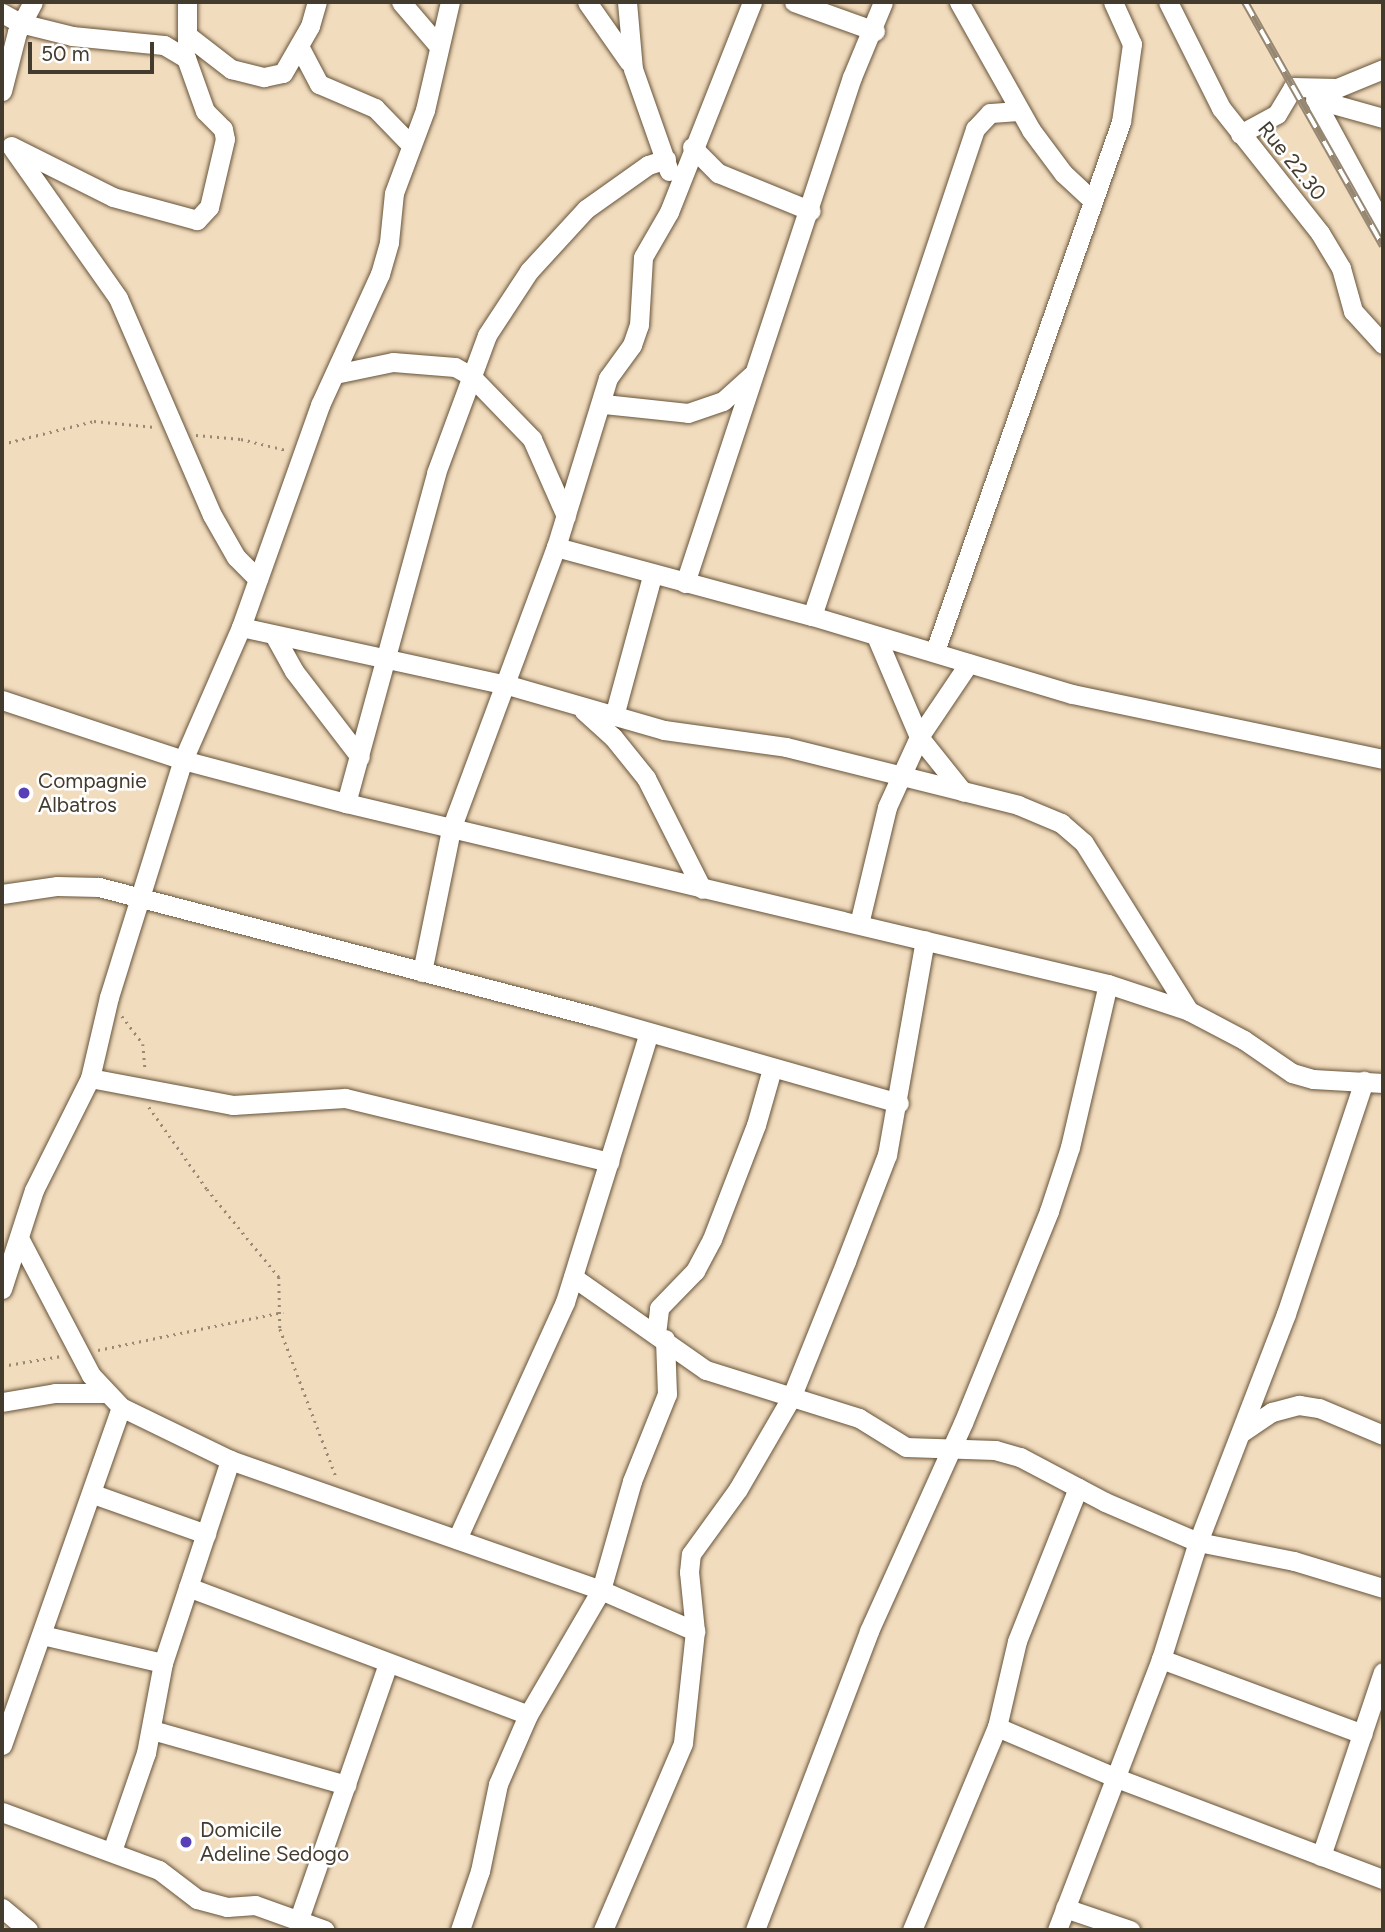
<!DOCTYPE html>
<style>
body{margin:0}
#map{position:relative;width:1385px;height:1932px;overflow:hidden;background:#f2dcbe;font-family:Figtree,sans-serif}
div>[style]{position:absolute}
.path>*{height:2.5px;margin-top:-1.25px;transform-origin:0;background:repeating-linear-gradient(90deg,#988874 0 2px,transparent 0 7px)}
.roads{filter:drop-shadow(0 0 2px #67543a) drop-shadow(0 0 2px #67543a)}
.minor>*{height:19px;margin:-9.5px;padding:0 9.5px;transform-origin:9.5px;border-radius:9.5px;background:#fff}
.rail>*{height:8px;margin-top:-4px;transform-origin:0;background:repeating-linear-gradient(90deg,#fff 0 16px,#968772 0 32px);box-sizing:border-box;border-block:2px solid #968772}
.dots>*{width:19px;height:19px;translate:-50% -50%;box-sizing:border-box;border:4px solid #fff;border-radius:50%}
span{translate:-50% -50%;white-space:nowrap;text-align:center;line-height:1.15;-webkit-text-stroke:5px #fff;paint-order:stroke}
.street-label{font-size:21px;color:#443b2f}
.poi-label{font-size:21px;color:#443b2f}
.left{translate:0 -50%;text-align:left}
.frame{position:absolute;inset:0;border:4px solid #443b2f;pointer-events:none}
.scale{position:absolute;left:28px;top:42px;width:126px;height:32px;box-sizing:border-box;border:4px solid #443b2f;border-top:0;padding-left:9px;font-size:21px;line-height:24px;white-space:nowrap;color:#443b2f;-webkit-text-stroke:5px #fff;paint-order:stroke}
</style>
<div id="map">
<div class="path">
<div style="left:196px;top:435px;width:45px;rotate:5.1deg"></div>
<div style="left:241px;top:439px;width:46px;rotate:13.7deg"></div>
<div style="left:2px;top:444px;width:95px;rotate:-14deg"></div>
<div style="left:94px;top:421px;width:61px;rotate:5.6deg"></div>
<div style="left:122px;top:1016px;width:35px;rotate:53deg"></div>
<div style="left:143px;top:1044px;width:25px;rotate:85deg"></div>
<div style="left:149px;top:1107px;width:100px;rotate:54.7deg"></div>
<div style="left:207px;top:1189px;width:114px;rotate:50.7deg"></div>
<div style="left:279px;top:1277px;width:52px;rotate:88.9deg"></div>
<div style="left:280px;top:1329px;width:160px;rotate:69.2deg"></div>
<div style="left:98px;top:1350px;width:189px;rotate:-11.6deg"></div>
<div style="left:2px;top:1366px;width:60px;rotate:-9.6deg"></div>
</div>
<div class="roads">
<div class="minor">
<div style="left:401px;top:2px;width:55px;rotate:49.4deg"></div>
<div style="left:587px;top:2px;width:73px;rotate:55deg"></div>
<div style="left:627px;top:2px;width:67px;rotate:84.9deg"></div>
<div style="left:633px;top:69px;width:108px;rotate:70.6deg"></div>
<div style="left:794px;top:2px;width:86px;rotate:19.7deg"></div>
<div style="left:959px;top:2px;width:147px;rotate:60.6deg"></div>
<div style="left:1031px;top:130px;width:54px;rotate:53.3deg"></div>
<div style="left:1063px;top:173px;width:38px;rotate:43deg"></div>
<div style="left:1168px;top:2px;width:119px;rotate:63.4deg"></div>
<div style="left:1221px;top:108px;width:159px;rotate:51.6deg"></div>
<div style="left:1320px;top:233px;width:41px;rotate:59deg"></div>
<div style="left:1341px;top:268px;width:45px;rotate:74.4deg"></div>
<div style="left:1353px;top:311px;width:45px;rotate:47.7deg"></div>
<div style="left:2px;top:13px;width:21px;rotate:29deg"></div>
<div style="left:20px;top:23px;width:54px;rotate:14deg"></div>
<div style="left:72px;top:36px;width:92px;rotate:5.6deg"></div>
<div style="left:164px;top:45px;width:26px;rotate:31deg"></div>
<div style="left:186px;top:58px;width:56px;rotate:70.3deg"></div>
<div style="left:205px;top:111px;width:25px;rotate:45deg"></div>
<div style="left:223px;top:129px;width:10px;rotate:79deg"></div>
<div style="left:225px;top:139px;width:70px;rotate:103.2deg"></div>
<div style="left:209px;top:207px;width:18px;rotate:133deg"></div>
<div style="left:197px;top:220px;width:87px;rotate:-164.7deg"></div>
<div style="left:113px;top:197px;width:114px;rotate:-153.4deg"></div>
<div style="left:187px;top:35px;width:56px;rotate:37.7deg"></div>
<div style="left:231px;top:69px;width:34px;rotate:14deg"></div>
<div style="left:264px;top:77px;width:19px;rotate:-12deg"></div>
<div style="left:283px;top:73px;width:54px;rotate:-60.1deg"></div>
<div style="left:310px;top:26px;width:25px;rotate:-74deg"></div>
<div style="left:187px;top:47px;width:45px;rotate:-90deg"></div>
<div style="left:300px;top:48px;width:41px;rotate:62.2deg"></div>
<div style="left:319px;top:84px;width:61px;rotate:23.2deg"></div>
<div style="left:375px;top:108px;width:49px;rotate:45.8deg"></div>
<div style="left:1313px;top:88px;width:21px;rotate:73deg"></div>
<div style="left:1319px;top:108px;width:134px;rotate:61.5deg"></div>
<div style="left:2px;top:91px;width:61px;rotate:-75.7deg"></div>
<div style="left:17px;top:32px;width:34px;rotate:-62deg"></div>
<div style="left:1315px;top:99px;width:71px;rotate:15.6deg"></div>
<div style="left:1240px;top:134px;width:42px;rotate:-28.4deg"></div>
<div style="left:1277px;top:114px;width:31px;rotate:-59deg"></div>
<div style="left:1293px;top:87px;width:44px;rotate:1.3deg"></div>
<div style="left:1337px;top:88px;width:50px;rotate:-22.4deg"></div>
<div style="left:692px;top:147px;width:37px;rotate:45deg"></div>
<div style="left:718px;top:173px;width:100px;rotate:22.2deg"></div>
<div style="left:13px;top:149px;width:182px;rotate:54.8deg"></div>
<div style="left:118px;top:298px;width:236px;rotate:66.6deg"></div>
<div style="left:212px;top:515px;width:48px;rotate:60.3deg"></div>
<div style="left:236px;top:557px;width:31px;rotate:45deg"></div>
<div style="left:335px;top:374px;width:59px;rotate:-11.7deg"></div>
<div style="left:393px;top:362px;width:62px;rotate:4.6deg"></div>
<div style="left:455px;top:367px;width:18px;rotate:29deg"></div>
<div style="left:471px;top:376px;width:88px;rotate:45.9deg"></div>
<div style="left:532px;top:439px;width:84px;rotate:66.2deg"></div>
<div style="left:604px;top:404px;width:84px;rotate:6.1deg"></div>
<div style="left:688px;top:413px;width:37px;rotate:-19deg"></div>
<div style="left:723px;top:401px;width:38px;rotate:-42deg"></div>
<div style="left:556px;top:547px;width:265px;rotate:15.1deg"></div>
<div style="left:812px;top:616px;width:271px;rotate:16.7deg"></div>
<div style="left:1072px;top:694px;width:318px;rotate:11.8deg"></div>
<div style="left:685px;top:583px;width:533px;rotate:-71.74deg"></div>
<div style="left:852px;top:77px;width:81px;rotate:-67.5deg"></div>
<div style="left:812px;top:616px;width:514px;rotate:-71.49deg"></div>
<div style="left:975px;top:129px;width:22px;rotate:-47deg"></div>
<div style="left:990px;top:113px;width:29px;rotate:-4deg"></div>
<div style="left:241px;top:627px;width:273px;rotate:12.3deg"></div>
<div style="left:508px;top:685px;width:162px;rotate:16.1deg"></div>
<div style="left:664px;top:730px;width:123px;rotate:7.9deg"></div>
<div style="left:786px;top:747px;width:239px;rotate:14deg"></div>
<div style="left:1018px;top:805px;width:47px;rotate:22.7deg"></div>
<div style="left:1061px;top:823px;width:30px;rotate:41deg"></div>
<div style="left:1084px;top:843px;width:198px;rotate:58deg"></div>
<div style="left:274px;top:635px;width:41px;rotate:60.9deg"></div>
<div style="left:294px;top:671px;width:108px;rotate:52.5deg"></div>
<div style="left:876px;top:636px;width:110px;rotate:66.9deg"></div>
<div style="left:919px;top:737px;width:70px;rotate:51.3deg"></div>
<div style="left:935px;top:651px;width:561px;rotate:-70.63deg"></div>
<div style="left:1121px;top:122px;width:79px;rotate:-82deg"></div>
<div style="left:1132px;top:44px;width:46px;rotate:-114.3deg"></div>
<div style="left:2px;top:700px;width:191px;rotate:18.3deg"></div>
<div style="left:183px;top:760px;width:169px;rotate:14.8deg"></div>
<div style="left:346px;top:803px;width:783px;rotate:13.36deg"></div>
<div style="left:1108px;top:984px;width:85px;rotate:18.4deg"></div>
<div style="left:1189px;top:1011px;width:62px;rotate:27.8deg"></div>
<div style="left:1244px;top:1040px;width:58px;rotate:34.5deg"></div>
<div style="left:1292px;top:1073px;width:22px;rotate:16deg"></div>
<div style="left:1313px;top:1079px;width:70px;rotate:3.3deg"></div>
<div style="left:584px;top:711px;width:39px;rotate:42deg"></div>
<div style="left:613px;top:737px;width:53px;rotate:51.2deg"></div>
<div style="left:646px;top:778px;width:124px;rotate:63.2deg"></div>
<div style="left:614px;top:716px;width:145px;rotate:-74.8deg"></div>
<div style="left:346px;top:803px;width:342px;rotate:-74.7deg"></div>
<div style="left:436px;top:473px;width:147px;rotate:-69.7deg"></div>
<div style="left:487px;top:335px;width:77px;rotate:-56.7deg"></div>
<div style="left:529px;top:271px;width:84px;rotate:-47.4deg"></div>
<div style="left:586px;top:209px;width:76px;rotate:-35.4deg"></div>
<div style="left:648px;top:165px;width:19px;rotate:-18deg"></div>
<div style="left:2px;top:894px;width:56px;rotate:-8.3deg"></div>
<div style="left:57px;top:886px;width:42px;rotate:1.4deg"></div>
<div style="left:99px;top:887px;width:511px;rotate:14.64deg"></div>
<div style="left:593px;top:1016px;width:318px;rotate:15.9deg"></div>
<div style="left:859px;top:924px;width:120px;rotate:-76.5deg"></div>
<div style="left:887px;top:807px;width:77px;rotate:-65.4deg"></div>
<div style="left:919px;top:737px;width:89px;rotate:-56deg"></div>
<div style="left:422px;top:972px;width:146px;rotate:-78.5deg"></div>
<div style="left:451px;top:829px;width:301px;rotate:-69.6deg"></div>
<div style="left:556px;top:547px;width:177px;rotate:-72.9deg"></div>
<div style="left:608px;top:378px;width:41px;rotate:-54deg"></div>
<div style="left:632px;top:345px;width:21px;rotate:-71deg"></div>
<div style="left:639px;top:325px;width:68px;rotate:-86.6deg"></div>
<div style="left:643px;top:257px;width:52px;rotate:-60deg"></div>
<div style="left:669px;top:212px;width:226px;rotate:-68.4deg"></div>
<div style="left:90px;top:1078px;width:146px;rotate:10.7deg"></div>
<div style="left:233px;top:1105px;width:112px;rotate:-3.6deg"></div>
<div style="left:345px;top:1098px;width:272px;rotate:13.6deg"></div>
<div style="left:19px;top:1238px;width:155px;rotate:62.3deg"></div>
<div style="left:91px;top:1375px;width:44px;rotate:46.8deg"></div>
<div style="left:121px;top:1407px;width:121px;rotate:25.9deg"></div>
<div style="left:230px;top:1460px;width:393px;rotate:19.3deg"></div>
<div style="left:601px;top:1590px;width:103px;rotate:23.6deg"></div>
<div style="left:573px;top:1277px;width:162px;rotate:35deg"></div>
<div style="left:706px;top:1370px;width:160px;rotate:17.4deg"></div>
<div style="left:859px;top:1418px;width:55px;rotate:31.7deg"></div>
<div style="left:906px;top:1447px;width:89px;rotate:1.9deg"></div>
<div style="left:995px;top:1450px;width:26px;rotate:16deg"></div>
<div style="left:1020px;top:1457px;width:96px;rotate:27.9deg"></div>
<div style="left:1105px;top:1502px;width:101px;rotate:23.3deg"></div>
<div style="left:1198px;top:1542px;width:98px;rotate:11.2deg"></div>
<div style="left:1294px;top:1561px;width:93px;rotate:16.9deg"></div>
<div style="left:2px;top:1289px;width:104px;rotate:-72.1deg"></div>
<div style="left:34px;top:1190px;width:125px;rotate:-63.4deg"></div>
<div style="left:90px;top:1078px;width:83px;rotate:-76.8deg"></div>
<div style="left:109px;top:997px;width:248px;rotate:-72.7deg"></div>
<div style="left:183px;top:760px;width:145px;rotate:-66.4deg"></div>
<div style="left:241px;top:627px;width:236px;rotate:-70.4deg"></div>
<div style="left:320px;top:405px;width:144px;rotate:-65.4deg"></div>
<div style="left:380px;top:274px;width:33px;rotate:-74deg"></div>
<div style="left:389px;top:242px;width:49px;rotate:-84.2deg"></div>
<div style="left:394px;top:193px;width:89px;rotate:-69.5deg"></div>
<div style="left:425px;top:110px;width:111px;rotate:-77deg"></div>
<div style="left:656px;top:1334px;width:26px;rotate:-83deg"></div>
<div style="left:659px;top:1308px;width:52px;rotate:-45.8deg"></div>
<div style="left:695px;top:1271px;width:36px;rotate:-62deg"></div>
<div style="left:712px;top:1239px;width:122px;rotate:-68.9deg"></div>
<div style="left:756px;top:1125px;width:58px;rotate:-74.1deg"></div>
<div style="left:2px;top:1402px;width:54px;rotate:-9.6deg"></div>
<div style="left:55px;top:1393px;width:49px"></div>
<div style="left:1242px;top:1432px;width:36px;rotate:-34deg"></div>
<div style="left:1272px;top:1412px;width:28px;rotate:-15deg"></div>
<div style="left:1299px;top:1405px;width:20px;rotate:9deg"></div>
<div style="left:1319px;top:1408px;width:69px;rotate:22.9deg"></div>
<div style="left:93px;top:1494px;width:120px;rotate:19.5deg"></div>
<div style="left:457px;top:1539px;width:260px;rotate:-65.5deg"></div>
<div style="left:565px;top:1302px;width:282px;rotate:-72.7deg"></div>
<div style="left:188px;top:1587px;width:363px;rotate:20.6deg"></div>
<div style="left:42px;top:1635px;width:124px;rotate:13deg"></div>
<div style="left:1161px;top:1659px;width:215px;rotate:20.4deg"></div>
<div style="left:997px;top:1727px;width:127px;rotate:23.1deg"></div>
<div style="left:1114px;top:1777px;width:288px;rotate:20.8deg"></div>
<div style="left:152px;top:1730px;width:202px;rotate:15.8deg"></div>
<div style="left:2px;top:1745px;width:358px;rotate:-70.6deg"></div>
<div style="left:2px;top:1812px;width:167px;rotate:20.3deg"></div>
<div style="left:159px;top:1870px;width:48px;rotate:37.3deg"></div>
<div style="left:197px;top:1899px;width:31px;rotate:15deg"></div>
<div style="left:227px;top:1907px;width:28px;rotate:-4deg"></div>
<div style="left:255px;top:1905px;width:74px;rotate:19.7deg"></div>
<div style="left:112px;top:1851px;width:104px;rotate:-70.9deg"></div>
<div style="left:146px;top:1753px;width:92px;rotate:-79.3deg"></div>
<div style="left:163px;top:1663px;width:214px;rotate:-71.7deg"></div>
<div style="left:1321px;top:1856px;width:194px;rotate:-71.4deg"></div>
<div style="left:2px;top:1908px;width:34px;rotate:40deg"></div>
<div style="left:1065px;top:1908px;width:69px;rotate:18.7deg"></div>
<div style="left:299px;top:1919px;width:270px;rotate:-70.8deg"></div>
<div style="left:460px;top:1930px;width:62px;rotate:-71.3deg"></div>
<div style="left:480px;top:1871px;width:89px;rotate:-78.3deg"></div>
<div style="left:498px;top:1784px;width:75px;rotate:-66.5deg"></div>
<div style="left:528px;top:1715px;width:145px;rotate:-59.7deg"></div>
<div style="left:601px;top:1590px;width:113px;rotate:-74.1deg"></div>
<div style="left:632px;top:1481px;width:94px;rotate:-68.1deg"></div>
<div style="left:667px;top:1394px;width:55px;rotate:-92.1deg"></div>
<div style="left:603px;top:1930px;width:203px;rotate:-66.8deg"></div>
<div style="left:683px;top:1743px;width:113px;rotate:-83.9deg"></div>
<div style="left:695px;top:1631px;width:59px;rotate:-95.8deg"></div>
<div style="left:689px;top:1572px;width:18px;rotate:-84deg"></div>
<div style="left:691px;top:1554px;width:80px;rotate:-54.1deg"></div>
<div style="left:738px;top:1489px;width:105px;rotate:-59.8deg"></div>
<div style="left:791px;top:1398px;width:148px;rotate:-68.1deg"></div>
<div style="left:846px;top:1261px;width:114px;rotate:-68.9deg"></div>
<div style="left:887px;top:1155px;width:218px;rotate:-80deg"></div>
<div style="left:755px;top:1930px;width:320px;rotate:-69.1deg"></div>
<div style="left:869px;top:1631px;width:228px;rotate:-65.7deg"></div>
<div style="left:963px;top:1423px;width:229px;rotate:-67.9deg"></div>
<div style="left:1049px;top:1211px;width:67px;rotate:-71.8deg"></div>
<div style="left:1070px;top:1147px;width:167px;rotate:-76.9deg"></div>
<div style="left:912px;top:1930px;width:220px;rotate:-67.3deg"></div>
<div style="left:997px;top:1727px;width:88px;rotate:-76.9deg"></div>
<div style="left:1017px;top:1641px;width:165px;rotate:-68.3deg"></div>
<div style="left:1057px;top:1930px;width:290px;rotate:-69deg"></div>
<div style="left:1161px;top:1659px;width:123px;rotate:-72.5deg"></div>
<div style="left:1198px;top:1542px;width:244px;rotate:-68.9deg"></div>
<div style="left:1286px;top:1314px;width:246px;rotate:-71.5deg"></div>
</div>
</div>
<div class="rail">
<div style="left:1245px;top:2px;width:280px;rotate:60.5deg"></div>
</div>
<div class="dots">
<div style="left:24px;top:793px;background:#563fb7"></div>
<div style="left:186px;top:1842px;background:#563fb7"></div>
</div>
<div class="street-label">
<span style="left:1292px;top:161px;rotate:51deg">Rue 22.30</span>
</div>
<div class="poi-label">
<span class="left" style="left:38px;top:793px">Compagnie<br>Albatros</span>
<span class="left" style="left:200px;top:1842px">Domicile<br>Adeline Sedogo</span>
</div>
<div class="frame"></div>
<div class="scale">50 m</div>
</div>
